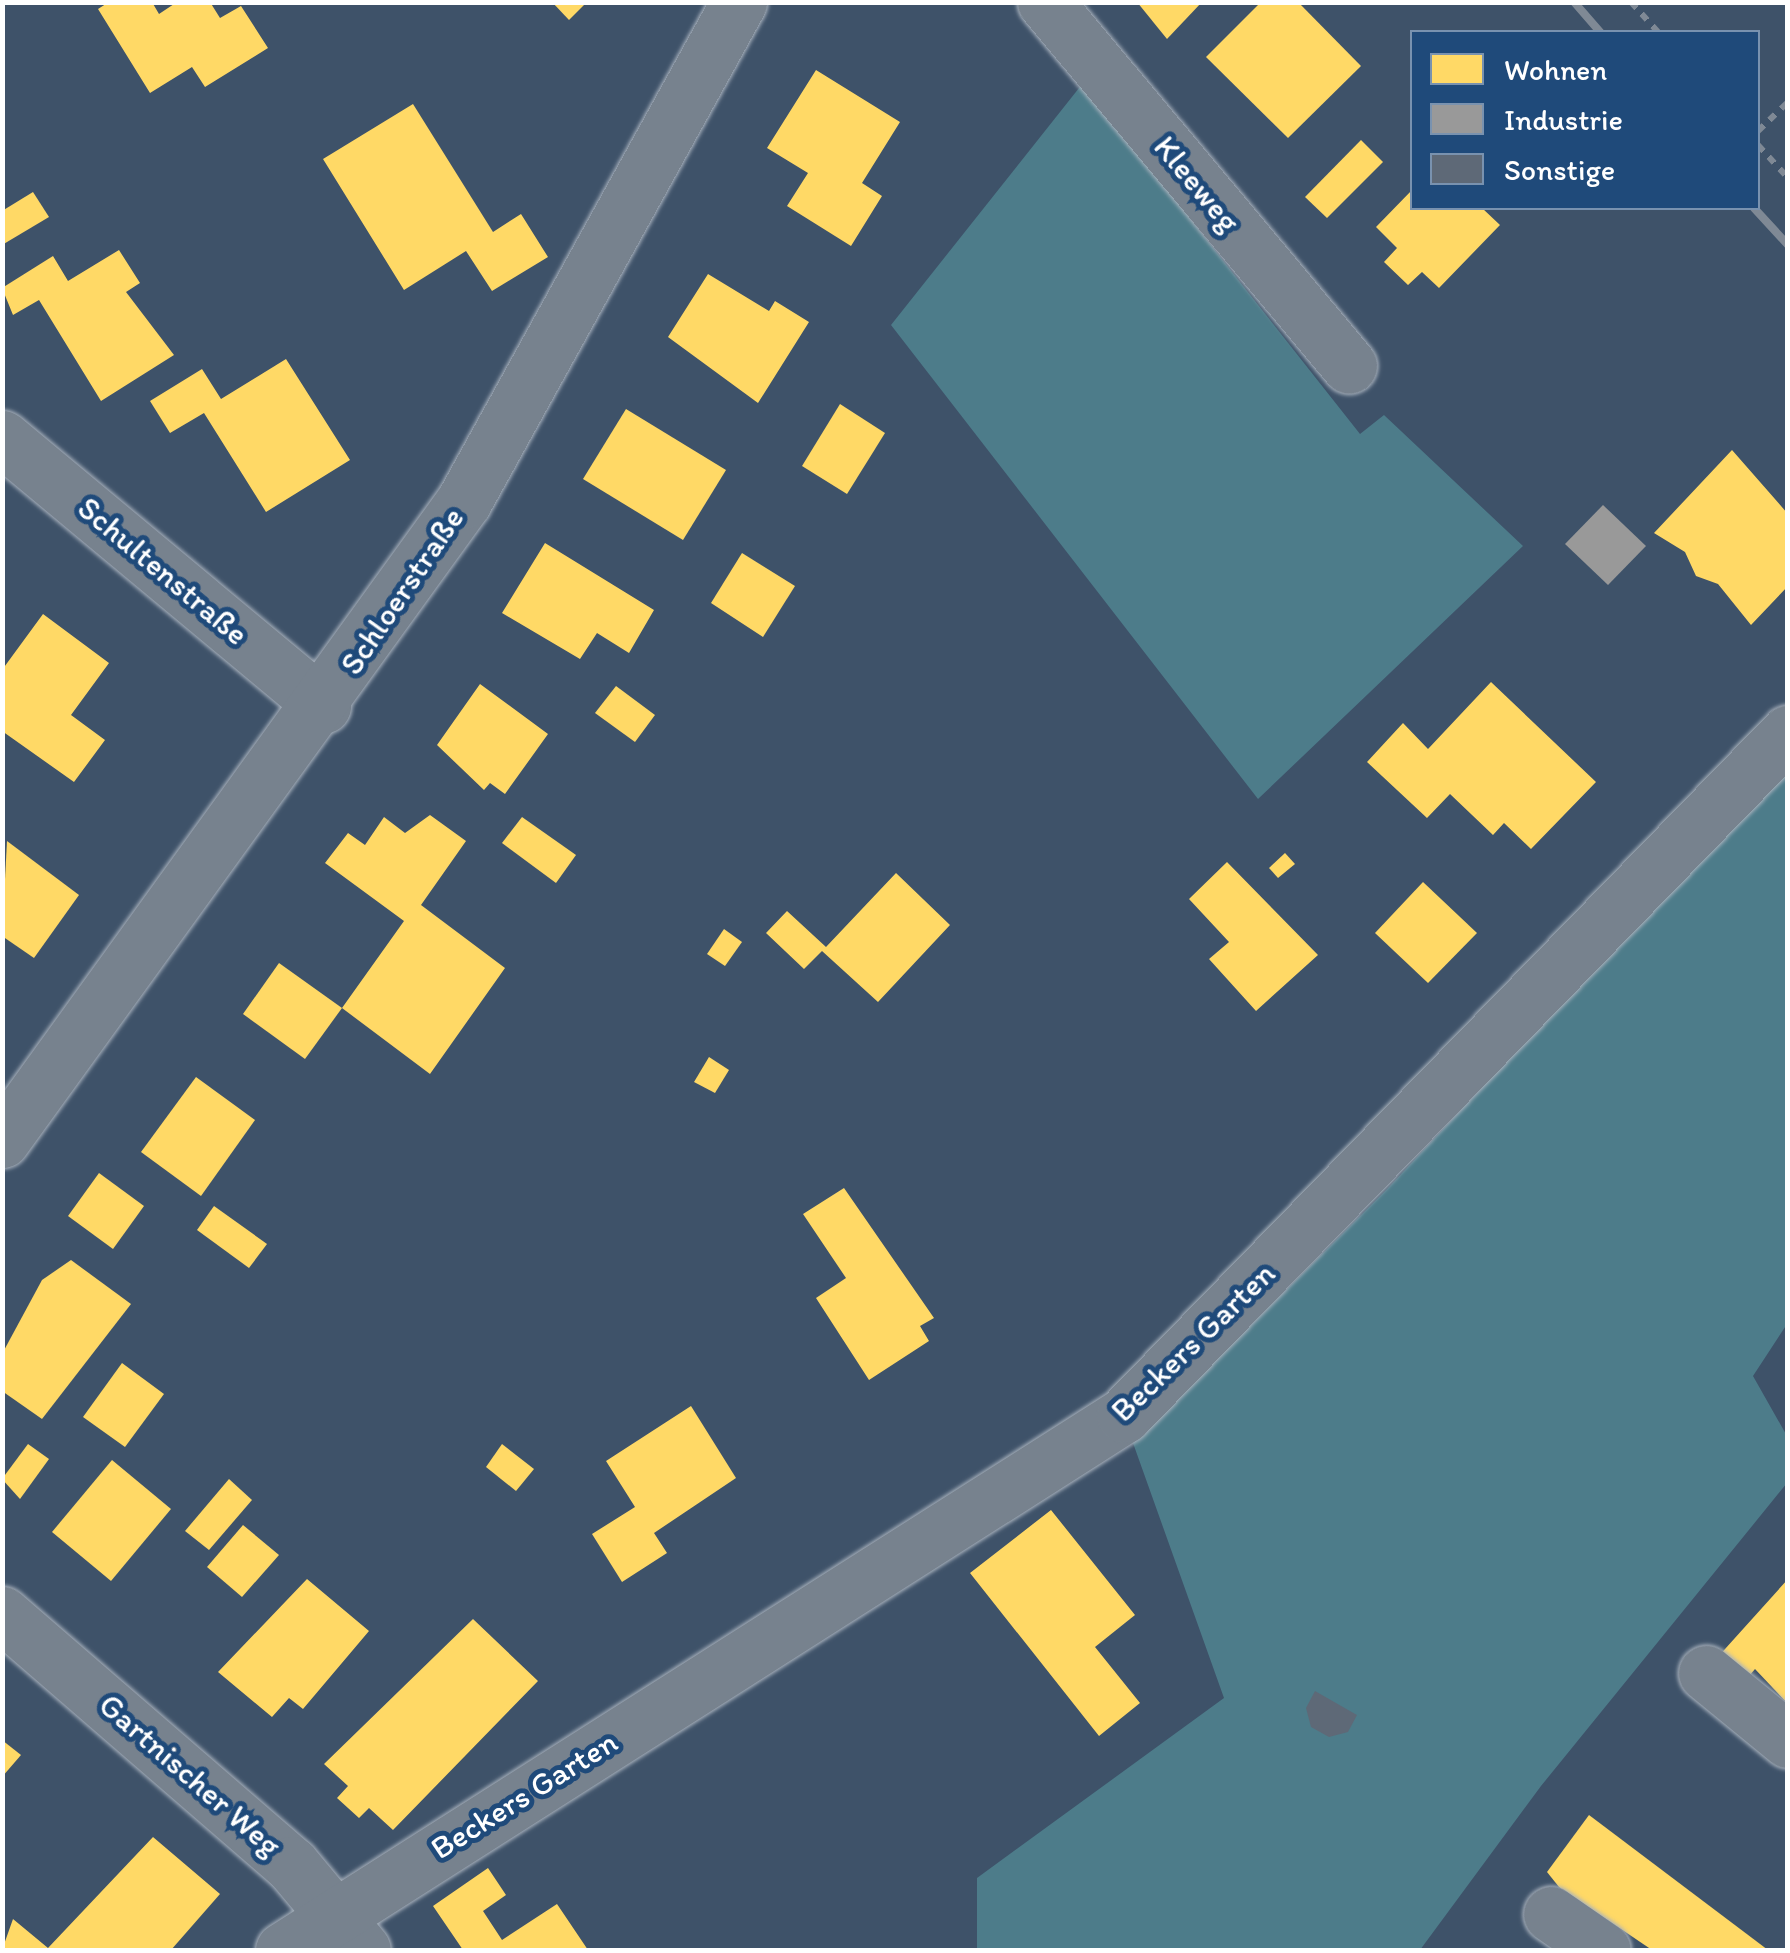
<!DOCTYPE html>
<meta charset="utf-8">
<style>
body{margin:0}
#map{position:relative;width:1790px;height:1953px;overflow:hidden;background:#3e5269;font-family:Itim,sans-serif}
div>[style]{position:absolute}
.green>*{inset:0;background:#4d7c8a}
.homes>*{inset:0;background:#ffd966}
.industry>*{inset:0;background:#999}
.building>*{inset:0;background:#5e6977}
.path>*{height:6px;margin-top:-3px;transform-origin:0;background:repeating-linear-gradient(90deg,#7f8995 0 8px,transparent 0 16px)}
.roads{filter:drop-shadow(0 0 2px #a8b1bc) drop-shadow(0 0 2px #a8b1bc)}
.street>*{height:55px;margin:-27.5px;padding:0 27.5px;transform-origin:27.5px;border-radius:27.5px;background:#77828e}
.rail>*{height:8px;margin:-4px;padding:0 4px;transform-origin:4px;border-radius:4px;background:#7f8995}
span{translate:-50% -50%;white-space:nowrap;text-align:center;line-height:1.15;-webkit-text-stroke:10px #1f4a7a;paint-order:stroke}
.street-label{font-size:32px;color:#fff}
.frame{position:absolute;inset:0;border:5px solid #fff;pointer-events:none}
.legend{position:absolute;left:1410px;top:30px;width:350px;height:180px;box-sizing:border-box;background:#1f4a7a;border:2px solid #7992af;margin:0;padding:12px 18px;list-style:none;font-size:30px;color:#fff}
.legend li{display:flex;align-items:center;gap:20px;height:50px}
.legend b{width:50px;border:2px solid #7992af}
</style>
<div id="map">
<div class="green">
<div style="clip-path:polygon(1083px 83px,1360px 434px,1384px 415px,1523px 546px,1258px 799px,891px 325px)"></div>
<div style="clip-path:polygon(1787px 762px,1787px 1324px,1753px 1376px,1787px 1436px,1787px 1483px,1541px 1786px,1420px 1950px,977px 1950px,977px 1878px,1224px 1698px,1133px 1443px,1387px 1189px)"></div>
</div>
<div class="homes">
<div style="clip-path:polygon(109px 2px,152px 2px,159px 14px,177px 2px,210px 2px,220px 18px,241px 6px,268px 48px,205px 87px,192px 67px,150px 93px,98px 9px)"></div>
<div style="clip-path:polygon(552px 2px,587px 2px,569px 20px)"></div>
<div style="clip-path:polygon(1137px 2px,1202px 2px,1167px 39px)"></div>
<div style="clip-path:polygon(1261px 2px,1298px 2px,1361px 66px,1288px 138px,1206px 57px)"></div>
<div style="clip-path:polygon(816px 70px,900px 122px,862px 183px,882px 196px,851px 246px,787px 206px,808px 173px,767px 148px)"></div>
<div style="clip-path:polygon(413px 104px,493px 232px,521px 214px,548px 257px,492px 291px,466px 251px,404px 290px,323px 159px)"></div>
<div style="clip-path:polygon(1361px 140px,1383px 162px,1327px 218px,1305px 197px)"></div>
<div style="clip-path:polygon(1412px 190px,1412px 208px,1482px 208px,1500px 225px,1439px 288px,1422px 272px,1408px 285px,1384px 262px,1397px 248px,1376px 227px)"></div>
<div style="clip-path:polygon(33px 192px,49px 217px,2px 245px,2px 211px)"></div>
<div style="clip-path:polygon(119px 250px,140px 283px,126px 292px,174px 355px,101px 401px,39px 300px,13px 315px,2px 288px,53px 256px,68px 281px)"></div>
<div style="clip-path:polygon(708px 274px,769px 311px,775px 301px,809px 322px,758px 403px,668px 337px)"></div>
<div style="clip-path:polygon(286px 359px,350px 460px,266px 512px,204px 413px,170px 433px,150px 401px,202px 369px,221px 399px)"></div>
<div style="clip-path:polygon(840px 404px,885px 433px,847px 494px,802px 466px)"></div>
<div style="clip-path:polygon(626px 409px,726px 470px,683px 540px,583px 479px)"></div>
<div style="clip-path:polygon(1732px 450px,1788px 514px,1788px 586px,1751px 625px,1718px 584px,1696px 576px,1685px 552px,1654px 533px)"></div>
<div style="clip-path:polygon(545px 543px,654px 610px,629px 653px,597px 633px,580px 659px,502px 613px)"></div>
<div style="clip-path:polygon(742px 553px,795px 586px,763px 637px,711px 603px)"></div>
<div style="clip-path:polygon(43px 614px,109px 663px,71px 715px,105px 740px,74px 782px,2px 731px,2px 670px)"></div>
<div style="clip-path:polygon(1491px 682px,1596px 782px,1531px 849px,1504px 823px,1493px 835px,1450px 794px,1427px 818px,1367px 762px,1403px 723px,1428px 749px)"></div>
<div style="clip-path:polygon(480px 684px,548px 734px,505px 794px,490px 783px,484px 790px,437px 745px)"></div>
<div style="clip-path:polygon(616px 686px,655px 715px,635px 742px,595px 713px)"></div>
<div style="clip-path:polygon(430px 815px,466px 841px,421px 905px,505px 968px,430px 1074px,342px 1008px,404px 921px,325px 863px,348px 833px,365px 845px,384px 817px,405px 833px)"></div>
<div style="clip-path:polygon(522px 817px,576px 855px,556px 883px,502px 843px)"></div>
<div style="clip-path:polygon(7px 841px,79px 895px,34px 958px,2px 936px)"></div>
<div style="clip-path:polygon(1285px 853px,1295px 864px,1278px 878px,1269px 868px)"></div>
<div style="clip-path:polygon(1227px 862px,1318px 955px,1256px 1011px,1209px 959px,1229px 942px,1189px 899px)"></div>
<div style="clip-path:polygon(896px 873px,950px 925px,878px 1002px,822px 951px,804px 969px,766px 933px,787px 911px,826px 947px)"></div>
<div style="clip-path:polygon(1423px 882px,1477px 933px,1428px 983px,1375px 933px)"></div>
<div style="clip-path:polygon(724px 929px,742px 942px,725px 966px,707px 954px)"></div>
<div style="clip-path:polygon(279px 963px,342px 1008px,305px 1059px,243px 1014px)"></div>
<div style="clip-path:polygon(709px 1057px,729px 1070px,715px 1093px,694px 1082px)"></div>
<div style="clip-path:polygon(196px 1077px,255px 1120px,201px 1196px,141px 1152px)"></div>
<div style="clip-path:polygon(99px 1173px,144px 1206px,113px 1249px,68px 1216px)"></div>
<div style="clip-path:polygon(844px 1188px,934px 1318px,920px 1326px,929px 1341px,869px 1380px,816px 1298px,846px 1278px,803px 1214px)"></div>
<div style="clip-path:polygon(214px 1206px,267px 1244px,249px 1268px,197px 1230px)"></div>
<div style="clip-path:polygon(71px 1260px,131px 1304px,42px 1419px,2px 1391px,2px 1354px,42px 1280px)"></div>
<div style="clip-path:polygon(122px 1363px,164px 1394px,125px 1447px,83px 1417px)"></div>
<div style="clip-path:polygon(691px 1406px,736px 1478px,654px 1533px,667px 1553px,622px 1582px,592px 1534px,635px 1507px,606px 1461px)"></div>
<div style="clip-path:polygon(28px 1444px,49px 1459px,20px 1499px,2px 1479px)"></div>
<div style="clip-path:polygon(502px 1444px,534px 1469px,516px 1491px,486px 1467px)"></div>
<div style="clip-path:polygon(112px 1460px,171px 1509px,111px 1581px,52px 1532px)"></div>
<div style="clip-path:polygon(229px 1479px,252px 1500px,209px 1550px,185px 1531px)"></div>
<div style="clip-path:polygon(1051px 1510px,1135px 1615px,1095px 1647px,1140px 1703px,1099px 1736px,970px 1573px)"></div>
<div style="clip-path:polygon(243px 1525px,279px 1555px,242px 1597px,207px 1567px)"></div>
<div style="clip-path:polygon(307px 1579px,369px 1631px,303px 1709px,289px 1698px,272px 1717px,218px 1672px)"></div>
<div style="clip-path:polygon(1788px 1579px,1788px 1704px,1755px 1669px,1743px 1683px,1716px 1659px)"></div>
<div style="clip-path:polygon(473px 1619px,538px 1681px,393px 1830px,369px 1808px,359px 1818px,337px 1798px,348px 1786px,324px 1764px)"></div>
<div style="clip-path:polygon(2px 1740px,21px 1755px,2px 1777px)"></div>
<div style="clip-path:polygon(1589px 1815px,1768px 1950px,1652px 1950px,1559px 1887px,1547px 1872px)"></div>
<div style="clip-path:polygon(153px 1837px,220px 1894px,171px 1950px,2px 1950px,13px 1919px,48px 1948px)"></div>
<div style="clip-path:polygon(488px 1868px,506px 1895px,483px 1911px,502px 1940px,557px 1904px,588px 1950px,463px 1950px,433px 1906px)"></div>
</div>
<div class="industry">
<div style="clip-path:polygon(1603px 505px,1646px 546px,1608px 585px,1565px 544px)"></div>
</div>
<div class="building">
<div style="clip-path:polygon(1315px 1691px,1357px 1715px,1348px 1732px,1329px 1737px,1311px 1727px,1306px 1708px)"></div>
</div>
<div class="path">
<div style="left:1631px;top:2px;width:40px;rotate:48deg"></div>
<div style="left:1758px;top:131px;width:42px;rotate:-44deg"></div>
<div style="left:1758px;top:145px;width:45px;rotate:47.7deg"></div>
</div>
<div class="roads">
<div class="street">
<div style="left:1045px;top:2px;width:474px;rotate:50.1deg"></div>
<div style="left:2px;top:438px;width:418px;rotate:39.8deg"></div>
<div style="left:2px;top:1140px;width:789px;rotate:-54.13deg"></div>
<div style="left:464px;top:501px;width:570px;rotate:-61.14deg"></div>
<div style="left:2px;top:1614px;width:382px;rotate:40.9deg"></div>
<div style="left:291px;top:1864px;width:112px;rotate:50.1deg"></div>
<div style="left:1706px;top:1673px;width:106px;rotate:39.3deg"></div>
<div style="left:1551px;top:1914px;width:63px;rotate:34.7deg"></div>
<div style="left:283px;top:1950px;width:997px;rotate:-32.46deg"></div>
<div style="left:1124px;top:1415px;width:952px;rotate:-45.77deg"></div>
</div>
</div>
<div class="rail">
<div style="left:1574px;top:2px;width:40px;rotate:49deg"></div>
<div style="left:1754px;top:208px;width:50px;rotate:47.4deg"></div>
</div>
<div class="street-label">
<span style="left:1197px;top:184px;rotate:50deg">Kleeweg</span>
<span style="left:163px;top:571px;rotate:40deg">Schultenstraße</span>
<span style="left:402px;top:591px;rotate:-56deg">Schloerstraße</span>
<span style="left:1193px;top:1342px;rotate:-44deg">Beckers Garten</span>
<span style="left:190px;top:1775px;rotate:41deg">Gartnischer Weg</span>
<span style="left:524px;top:1795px;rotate:-32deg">Beckers Garten</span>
</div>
<div class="frame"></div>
<ul class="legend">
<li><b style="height:28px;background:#ffd966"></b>Wohnen</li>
<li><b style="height:28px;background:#999"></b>Industrie</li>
<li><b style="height:28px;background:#5e6977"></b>Sonstige</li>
</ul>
</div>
